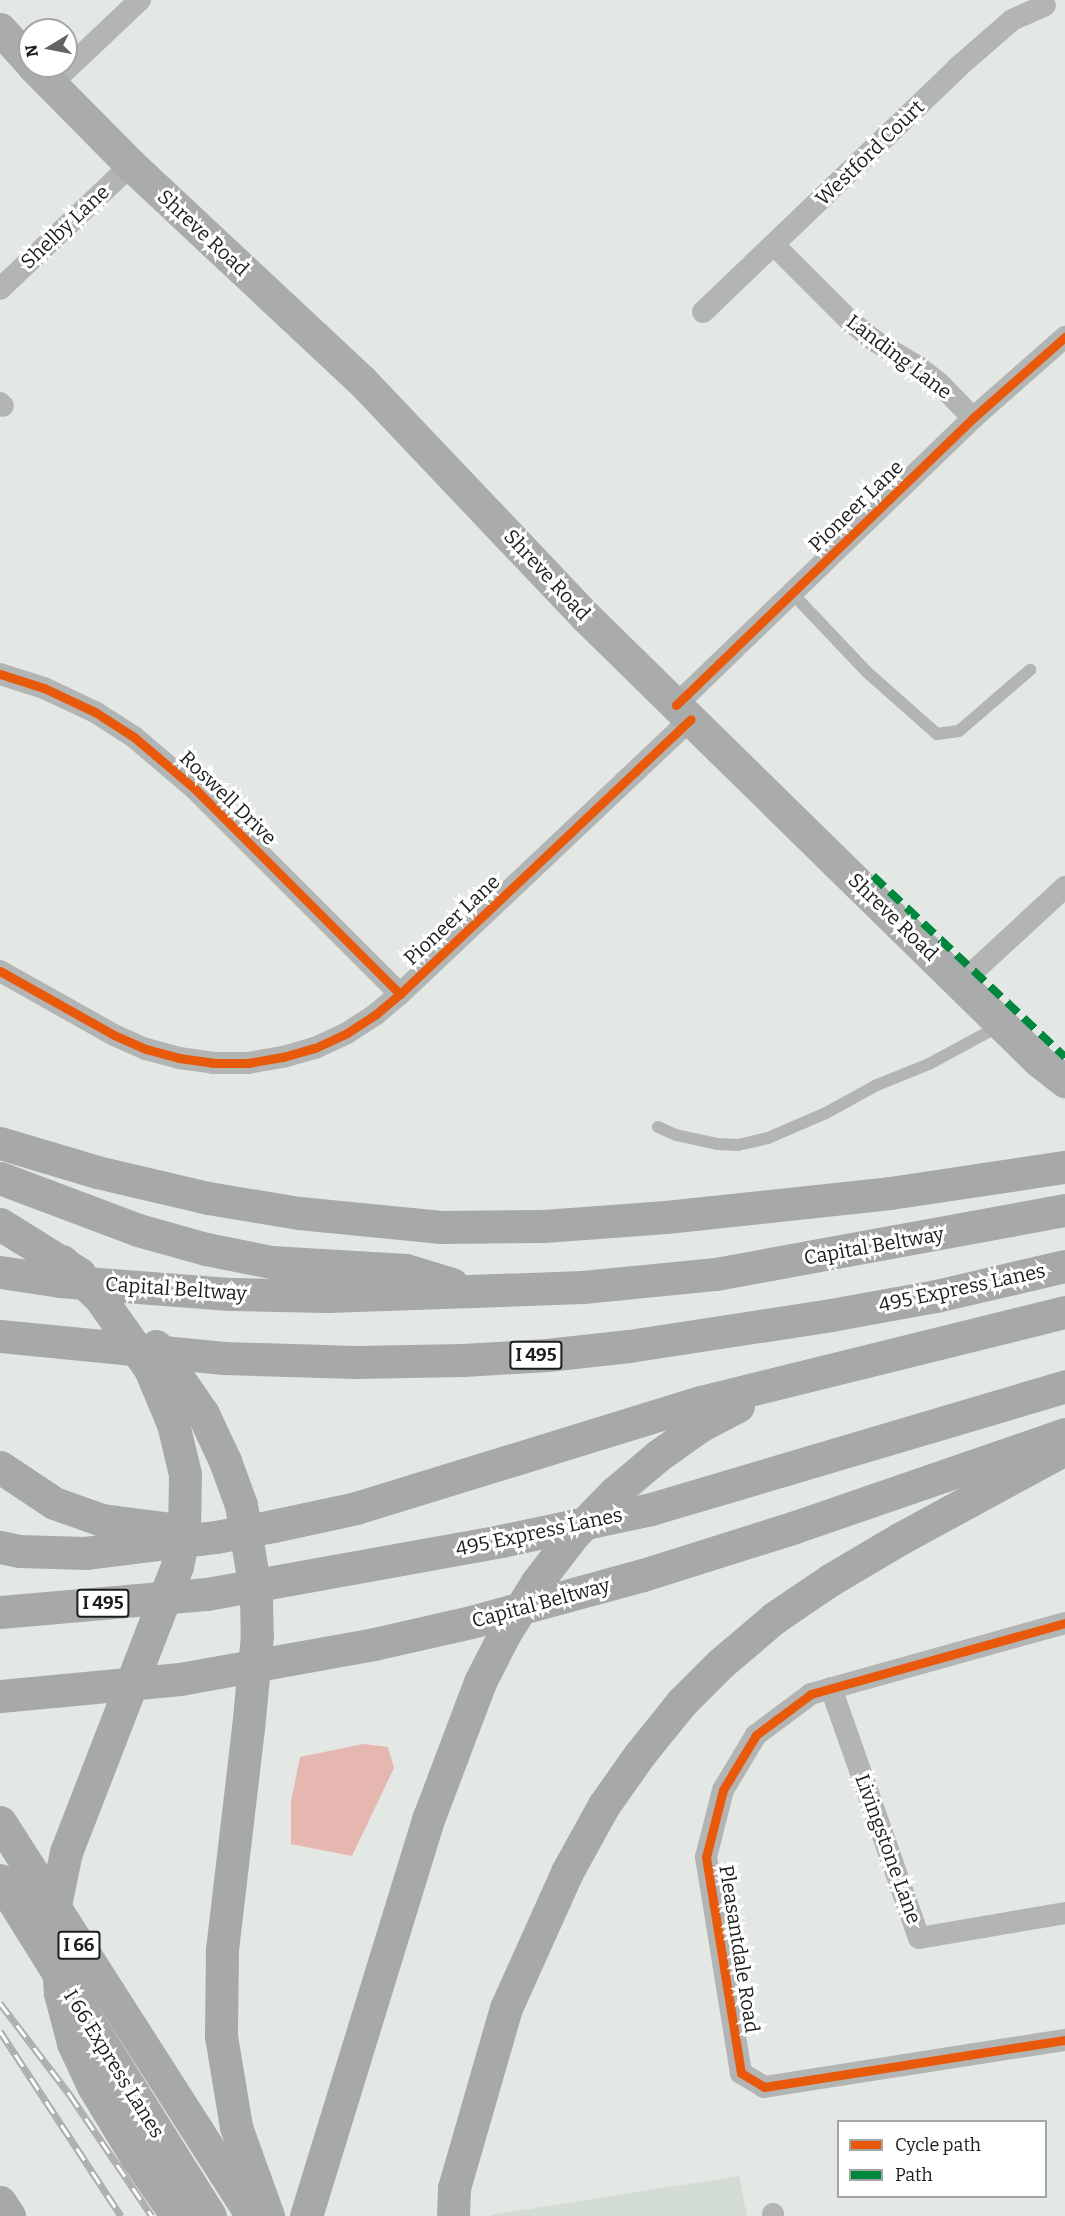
<!DOCTYPE html>
<style>
body{margin:0}
#map{position:relative;width:1065px;height:2216px;overflow:hidden;background:#e3e8e5;font-family:Bitter,serif}
div>[style]{position:absolute}
.built>*{inset:0;background:#d2dcd4}
.water>*{inset:0;background:#e6b6b1}
.service>*{height:12px;margin:-6px;padding:0 6px;transform-origin:6px;border-radius:6px;background:#b3b5b4}
.minor>*{height:22px;margin:-11px;padding:0 11px;transform-origin:11px;border-radius:11px;background:#b3b5b4}
.secondary>*{height:33px;margin:-16.5px;padding:0 16.5px;transform-origin:16.5px;border-radius:16.5px;background:#a9acaa}
.motorway>*{height:33px;margin:-16.5px;padding:0 16.5px;transform-origin:16.5px;border-radius:16.5px;background:#a7a9a8}
.rail>*{height:7px;margin-top:-3.5px;transform-origin:0;background:repeating-linear-gradient(90deg,#fff 0 14px,#acaead 0 28px);box-sizing:border-box;border-block:2px solid #acaead}
.motorway-bridge>*{height:33px;margin:-16.5px;padding:0 16.5px;transform-origin:16.5px;border-radius:16.5px;background:#a7a9a8}
.quiet>*{height:8px;margin-top:-4px;transform-origin:0;background:repeating-linear-gradient(90deg,#00873e 0 15px,transparent 0 23px)}
.cycleway>*{height:9px;margin:-4.5px;padding:0 4.5px;transform-origin:4.5px;border-radius:4.5px;background:#e8590c}
span{translate:-50% -50%;white-space:nowrap;text-align:center;line-height:1.15;-webkit-text-stroke:6px #fff;paint-order:stroke}
.shield-label span{padding:2px 4px;background:#fff;border:2px solid;border-radius:4px;-webkit-text-stroke-width:0}
.shield-label{font-size:18px;color:#1c1e1d;font-weight:700}
.street-label{font-size:20px;color:#1c1e1d}
.legend{position:absolute;left:837px;top:2120px;width:210px;height:78px;box-sizing:border-box;background:#fff;border:2px solid #a4a5a5;margin:0;padding:8px 10px;list-style:none;font-size:18px;color:#1c1e1d}
.legend li{display:flex;align-items:center;gap:12px;height:30px}
.legend b{width:30px;border:2px solid #a4a5a5}
.north{position:absolute;left:18px;top:18px;width:60px;height:60px;box-sizing:border-box;background:#fff;border:2px solid #a4a5a5;border-radius:50%;rotate:260deg;font-size:16px;font-weight:700;line-height:24px;text-align:center;color:#1c1e1d}
.north::after{content:'';display:block;margin:auto;width:21px;height:27px;background:#626563;clip-path:polygon(50% 0,100% 100%,50% 72%,0 100%)}
</style>
<div id="map">
<div class="built">
<div style="clip-path:polygon(739px 2176px,747px 2216px,490px 2216px,490px 2215px)"></div>
</div>
<div class="water">
<div style="clip-path:polygon(363px 1744px,388px 1747px,394px 1768px,352px 1856px,291px 1844px,291px 1801px,300px 1757px)"></div>
</div>
<div class="service">
<div style="left:792px;top:593px;width:110px;rotate:46.5deg"></div>
<div style="left:868px;top:673px;width:92px;rotate:41.5deg"></div>
<div style="left:937px;top:734px;width:22px;rotate:-8deg"></div>
<div style="left:959px;top:731px;width:94px;rotate:-40.7deg"></div>
<div style="left:658px;top:1127px;width:20px;rotate:24deg"></div>
<div style="left:676px;top:1135px;width:43px;rotate:12.1deg"></div>
<div style="left:718px;top:1144px;width:20px;rotate:3deg"></div>
<div style="left:738px;top:1145px;width:31px;rotate:-13deg"></div>
<div style="left:768px;top:1138px;width:63px;rotate:-23.3deg"></div>
<div style="left:826px;top:1113px;width:58px;rotate:-28.8deg"></div>
<div style="left:877px;top:1085px;width:56px;rotate:-22deg"></div>
<div style="left:929px;top:1064px;width:82px;rotate:-28.4deg"></div>
</div>
<div class="minor">
<div style="left:50px;top:85px;width:124px;rotate:-43.4deg"></div>
<div style="left:774px;top:245px;width:107px;rotate:45deg"></div>
<div style="left:850px;top:321px;width:32px;rotate:39deg"></div>
<div style="left:875px;top:341px;width:49px;rotate:30.8deg"></div>
<div style="left:917px;top:366px;width:28px;rotate:38deg"></div>
<div style="left:939px;top:383px;width:49px;rotate:45.8deg"></div>
<div style="left:0;top:289px;width:180px;rotate:-43.4deg"></div>
<div style="left:703px;top:312px;width:352px;rotate:-43.8deg"></div>
<div style="left:957px;top:68px;width:73px;rotate:-41.1deg"></div>
<div style="left:1012px;top:20px;width:36px;rotate:-24deg"></div>
<div style="left:0;top:403px;width:4px;rotate:45deg"></div>
<div style="left:0;top:674px;width:46px;rotate:17.7deg"></div>
<div style="left:44px;top:688px;width:56px;rotate:25.2deg"></div>
<div style="left:95px;top:712px;width:46px;rotate:32.7deg"></div>
<div style="left:134px;top:737px;width:80px;rotate:40.4deg"></div>
<div style="left:195px;top:789px;width:290px;rotate:45deg"></div>
<div style="left:676px;top:705px;width:413px;rotate:-44deg"></div>
<div style="left:973px;top:418px;width:123px;rotate:-41.4deg"></div>
<div style="left:0;top:971px;width:131px;rotate:29.3deg"></div>
<div style="left:114px;top:1035px;width:35px;rotate:24deg"></div>
<div style="left:146px;top:1049px;width:34px;rotate:15deg"></div>
<div style="left:179px;top:1058px;width:34px;rotate:8deg"></div>
<div style="left:213px;top:1063px;width:35px"></div>
<div style="left:248px;top:1063px;width:36px;rotate:-10deg"></div>
<div style="left:283px;top:1057px;width:33px;rotate:-16deg"></div>
<div style="left:315px;top:1048px;width:35px;rotate:-25deg"></div>
<div style="left:347px;top:1033px;width:35px;rotate:-33deg"></div>
<div style="left:376px;top:1014px;width:31px;rotate:-40deg"></div>
<div style="left:400px;top:994px;width:400px;rotate:-43.4deg"></div>
<div style="left:961px;top:983px;width:142px;rotate:-42.7deg"></div>
<div style="left:1065px;top:1623px;width:264px;rotate:164.4deg"></div>
<div style="left:811px;top:1694px;width:69px;rotate:143.3deg"></div>
<div style="left:756px;top:1735px;width:64px;rotate:121deg"></div>
<div style="left:723px;top:1790px;width:69px;rotate:104.2deg"></div>
<div style="left:706px;top:1857px;width:219px;rotate:80.8deg"></div>
<div style="left:741px;top:2073px;width:27px;rotate:31deg"></div>
<div style="left:764px;top:2087px;width:305px;rotate:-8.9deg"></div>
<div style="left:831px;top:1688px;width:265px;rotate:70.6deg"></div>
<div style="left:919px;top:1938px;width:148px;rotate:-9.7deg"></div>
<div style="left:773px;top:2214px;width:2px;rotate:90deg"></div>
</div>
<div class="secondary">
<div style="left:0;top:29px;width:45px;rotate:47.7deg"></div>
<div style="left:33px;top:66px;width:139px;rotate:45.3deg"></div>
<div style="left:131px;top:165px;width:316px;rotate:43.1deg"></div>
<div style="left:362px;top:381px;width:325px;rotate:46.5deg"></div>
<div style="left:586px;top:617px;width:634px;rotate:44.43deg"></div>
<div style="left:1039px;top:1061px;width:33px;rotate:38deg"></div>
</div>
<div class="motorway">
<div style="left:0;top:1143px;width:101px;rotate:16.6deg"></div>
<div style="left:97px;top:1172px;width:114px;rotate:13.2deg"></div>
<div style="left:208px;top:1198px;width:92px;rotate:9.4deg"></div>
<div style="left:299px;top:1213px;width:143px;rotate:5.6deg"></div>
<div style="left:441px;top:1227px;width:103px;rotate:-0.6deg"></div>
<div style="left:544px;top:1226px;width:122px;rotate:-4.2deg"></div>
<div style="left:666px;top:1217px;width:225px;rotate:-6.1deg"></div>
<div style="left:890px;top:1193px;width:177px;rotate:-8.5deg"></div>
<div style="left:0;top:1178px;width:147px;rotate:20.6deg"></div>
<div style="left:138px;top:1230px;width:71px;rotate:15.6deg"></div>
<div style="left:206px;top:1249px;width:66px;rotate:11.3deg"></div>
<div style="left:271px;top:1262px;width:135px;rotate:3.4deg"></div>
<div style="left:406px;top:1270px;width:48px;rotate:16.9deg"></div>
<div style="left:0;top:1272px;width:61px;rotate:8.5deg"></div>
<div style="left:60px;top:1281px;width:170px;rotate:4.4deg"></div>
<div style="left:230px;top:1294px;width:97px;rotate:1.2deg"></div>
<div style="left:327px;top:1296px;width:256px;rotate:-2deg"></div>
<div style="left:583px;top:1287px;width:134px;rotate:-5.6deg"></div>
<div style="left:716px;top:1274px;width:355px;rotate:-10.4deg"></div>
<div style="left:0;top:1336px;width:225px;rotate:5.6deg"></div>
<div style="left:224px;top:1358px;width:131px;rotate:1.7deg"></div>
<div style="left:355px;top:1362px;width:108px;rotate:-1.1deg"></div>
<div style="left:463px;top:1360px;width:84px;rotate:-3.4deg"></div>
<div style="left:547px;top:1355px;width:82px;rotate:-6.3deg"></div>
<div style="left:629px;top:1346px;width:204px;rotate:-8.7deg"></div>
<div style="left:831px;top:1315px;width:107px;rotate:-10.3deg"></div>
<div style="left:936px;top:1296px;width:132px;rotate:-13.1deg"></div>
<div style="left:659px;top:1455px;width:50px;rotate:-35.3deg"></div>
<div style="left:700px;top:1426px;width:43px;rotate:-27.8deg"></div>
<div style="left:0;top:1467px;width:65px;rotate:33.7deg"></div>
<div style="left:54px;top:1503px;width:51px;rotate:19.5deg"></div>
<div style="left:102px;top:1520px;width:78px;rotate:7.4deg"></div>
<div style="left:0;top:1547px;width:19px;rotate:12deg"></div>
<div style="left:19px;top:1551px;width:66px;rotate:1.7deg"></div>
<div style="left:85px;top:1553px;width:132px;rotate:-7deg"></div>
<div style="left:216px;top:1537px;width:58px;rotate:-10.9deg"></div>
<div style="left:273px;top:1526px;width:85px;rotate:-12.2deg"></div>
<div style="left:356px;top:1508px;width:361px;rotate:-17.1deg"></div>
<div style="left:701px;top:1402px;width:375px;rotate:-13.9deg"></div>
<div style="left:0;top:1612px;width:208px;rotate:-5deg"></div>
<div style="left:207px;top:1594px;width:299px;rotate:-10.2deg"></div>
<div style="left:501px;top:1541px;width:153px;rotate:-12deg"></div>
<div style="left:651px;top:1509px;width:432px;rotate:-16.5deg"></div>
<div style="left:0;top:1696px;width:181px;rotate:-5.4deg"></div>
<div style="left:180px;top:1679px;width:197px;rotate:-10.2deg"></div>
<div style="left:374px;top:1644px;width:99px;rotate:-12.8deg"></div>
<div style="left:471px;top:1622px;width:178px;rotate:-15.3deg"></div>
<div style="left:643px;top:1575px;width:159px;rotate:-17.5deg"></div>
<div style="left:795px;top:1527px;width:286px;rotate:-19deg"></div>
<div style="left:248px;top:1728px;width:225px;rotate:96.7deg"></div>
<div style="left:222px;top:1951px;width:85px;rotate:90.7deg"></div>
<div style="left:221px;top:2036px;width:92px;rotate:80.6deg"></div>
<div style="left:236px;top:2127px;width:95px;rotate:70.2deg"></div>
<div style="left:0;top:1822px;width:465px;rotate:57.4deg"></div>
<div style="left:0;top:1880px;width:396px;rotate:58deg"></div>
<div style="left:136px;top:2157px;width:72px;rotate:55.2deg"></div>
<div style="left:0;top:2202px;width:17px;rotate:57deg"></div>
<div style="left:306px;top:2216px;width:418px;rotate:-72.9deg"></div>
<div style="left:429px;top:1817px;width:144px;rotate:-69.3deg"></div>
<div style="left:453px;top:2216px;width:28px;rotate:-88deg"></div>
<div style="left:454px;top:2188px;width:187px;rotate:-73.9deg"></div>
<div style="left:506px;top:2008px;width:149px;rotate:-65.8deg"></div>
<div style="left:567px;top:1872px;width:77px;rotate:-61.1deg"></div>
<div style="left:604px;top:1805px;width:62px;rotate:-54.8deg"></div>
<div style="left:640px;top:1754px;width:67px;rotate:-51.1deg"></div>
<div style="left:682px;top:1702px;width:54px;rotate:-45deg"></div>
<div style="left:720px;top:1664px;width:71px;rotate:-40.4deg"></div>
<div style="left:774px;top:1618px;width:68px;rotate:-34.2deg"></div>
<div style="left:830px;top:1580px;width:82px;rotate:-30.6deg"></div>
<div style="left:901px;top:1538px;width:176px;rotate:-28.5deg"></div>
</div>
<div class="rail">
<div style="left:0;top:2003px;width:116px;rotate:52.7deg"></div>
<div style="left:70px;top:2095px;width:146px;rotate:55.9deg"></div>
<div style="left:0;top:2031px;width:221px;rotate:56.8deg"></div>
</div>
<div class="motorway-bridge">
<div style="left:0;top:1224px;width:94px;rotate:32deg"></div>
<div style="left:62px;top:1261px;width:53px;rotate:44.2deg"></div>
<div style="left:100px;top:1298px;width:87px;rotate:54.8deg"></div>
<div style="left:150px;top:1369px;width:60px;rotate:67.3deg"></div>
<div style="left:173px;top:1424px;width:51px;rotate:76.5deg"></div>
<div style="left:185px;top:1474px;width:59px;rotate:91deg"></div>
<div style="left:184px;top:1533px;width:34px;rotate:102deg"></div>
<div style="left:177px;top:1566px;width:307px;rotate:111.2deg"></div>
<div style="left:66px;top:1852px;width:59px;rotate:101.7deg"></div>
<div style="left:54px;top:1910px;width:83px;rotate:85.9deg"></div>
<div style="left:60px;top:1993px;width:52px;rotate:75.4deg"></div>
<div style="left:73px;top:2043px;width:47px;rotate:65.1deg"></div>
<div style="left:93px;top:2086px;width:83px;rotate:58.8deg"></div>
<div style="left:156px;top:1346px;width:83px;rotate:55.3deg"></div>
<div style="left:203px;top:1414px;width:52px;rotate:64.9deg"></div>
<div style="left:225px;top:1461px;width:47px;rotate:70deg"></div>
<div style="left:241px;top:1505px;width:92px;rotate:80.6deg"></div>
<div style="left:256px;top:1596px;width:39px;rotate:89deg"></div>
<div style="left:257px;top:1635px;width:93px;rotate:95.5deg"></div>
<div style="left:480px;top:1682px;width:55px;rotate:-63deg"></div>
<div style="left:505px;top:1633px;width:60px;rotate:-57.9deg"></div>
<div style="left:537px;top:1582px;width:59px;rotate:-52.5deg"></div>
<div style="left:573px;top:1535px;width:59px;rotate:-45.7deg"></div>
<div style="left:614px;top:1493px;width:59px;rotate:-40.2deg"></div>
</div>
<div class="quiet">
<div style="left:873px;top:876px;width:264px;rotate:43.3deg"></div>
</div>
<div class="cycleway">
<div style="left:0;top:674px;width:46px;rotate:17.7deg"></div>
<div style="left:44px;top:688px;width:56px;rotate:25.2deg"></div>
<div style="left:95px;top:712px;width:46px;rotate:32.7deg"></div>
<div style="left:134px;top:737px;width:80px;rotate:40.4deg"></div>
<div style="left:195px;top:789px;width:290px;rotate:45deg"></div>
<div style="left:676px;top:705px;width:413px;rotate:-44deg"></div>
<div style="left:973px;top:418px;width:123px;rotate:-41.4deg"></div>
<div style="left:0;top:971px;width:131px;rotate:29.3deg"></div>
<div style="left:114px;top:1035px;width:35px;rotate:24deg"></div>
<div style="left:146px;top:1049px;width:34px;rotate:15deg"></div>
<div style="left:179px;top:1058px;width:34px;rotate:8deg"></div>
<div style="left:213px;top:1063px;width:35px"></div>
<div style="left:248px;top:1063px;width:36px;rotate:-10deg"></div>
<div style="left:283px;top:1057px;width:33px;rotate:-16deg"></div>
<div style="left:315px;top:1048px;width:35px;rotate:-25deg"></div>
<div style="left:347px;top:1033px;width:35px;rotate:-33deg"></div>
<div style="left:376px;top:1014px;width:31px;rotate:-40deg"></div>
<div style="left:400px;top:994px;width:400px;rotate:-43.4deg"></div>
<div style="left:1065px;top:1623px;width:264px;rotate:164.4deg"></div>
<div style="left:811px;top:1694px;width:69px;rotate:143.3deg"></div>
<div style="left:756px;top:1735px;width:64px;rotate:121deg"></div>
<div style="left:723px;top:1790px;width:69px;rotate:104.2deg"></div>
<div style="left:706px;top:1857px;width:219px;rotate:80.8deg"></div>
<div style="left:741px;top:2073px;width:27px;rotate:31deg"></div>
<div style="left:764px;top:2087px;width:305px;rotate:-8.9deg"></div>
</div>
<div class="shield-label">
<span style="left:536px;top:1355px">I 495</span>
<span style="left:103px;top:1603px">I 495</span>
<span style="left:79px;top:1945px">I 66</span>
</div>
<div class="street-label">
<span style="left:870px;top:153px;rotate:-44deg">Westford Court</span>
<span style="left:65px;top:227px;rotate:-43deg">Shelby Lane</span>
<span style="left:203px;top:233px;rotate:43deg">Shreve Road</span>
<span style="left:899px;top:357px;rotate:37deg">Landing Lane</span>
<span style="left:856px;top:506px;rotate:-44deg">Pioneer Lane</span>
<span style="left:547px;top:575px;rotate:47deg">Shreve Road</span>
<span style="left:228px;top:798px;rotate:44deg">Roswell Drive</span>
<span style="left:893px;top:917px;rotate:44deg">Shreve Road</span>
<span style="left:452px;top:920px;rotate:-43deg">Pioneer Lane</span>
<span style="left:874px;top:1246px;rotate:-10deg">Capital Beltway</span>
<span style="left:962px;top:1288px;rotate:-12deg">495 Express Lanes</span>
<span style="left:176px;top:1289px;rotate:4deg">Capital Beltway</span>
<span style="left:539px;top:1532px;rotate:-12deg">495 Express Lanes</span>
<span style="left:541px;top:1603px;rotate:-15deg">Capital Beltway</span>
<span style="left:888px;top:1849px;rotate:70deg">Livingstone Lane</span>
<span style="left:739px;top:1949px;rotate:81deg">Pleasantdale Road</span>
<span style="left:114px;top:2064px;rotate:58deg">I 66 Express Lanes</span>
</div>
<ul class="legend">
<li><b style="height:8px;background:#e8590c"></b>Cycle path</li>
<li><b style="height:8px;background:#00873e"></b>Path</li>
</ul>
<div class="north">N</div>
</div>
